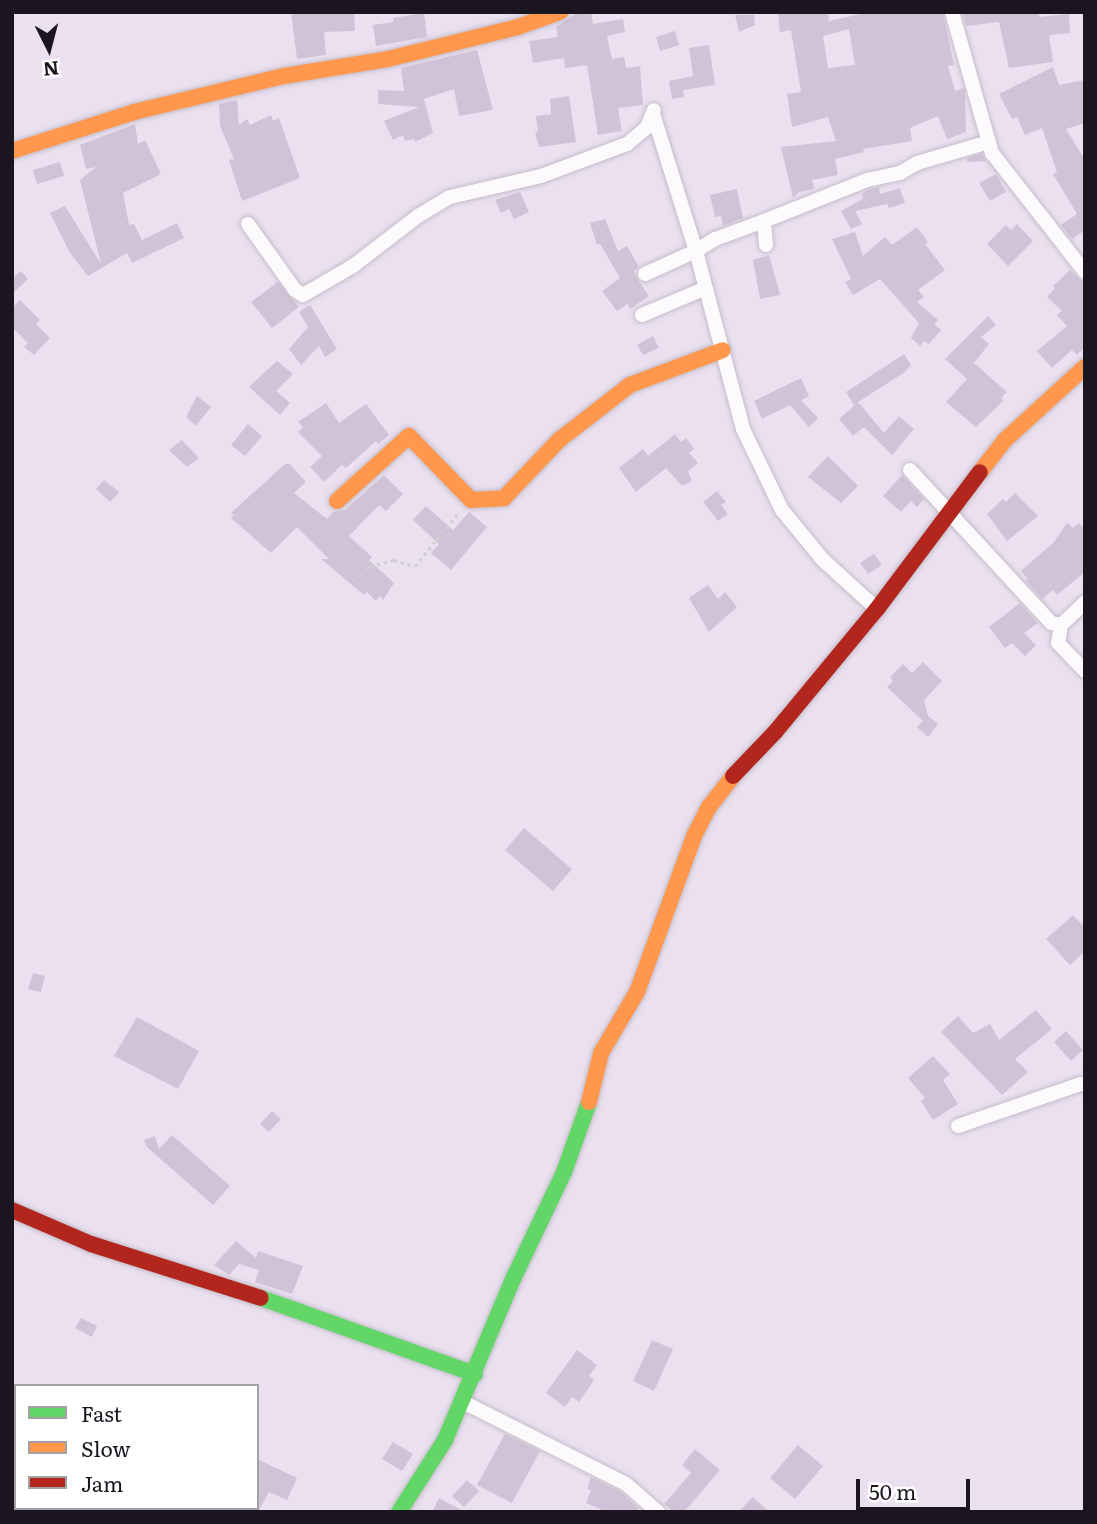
<!DOCTYPE html>
<style>
body{margin:0}
#map{position:relative;width:1097px;height:1524px;overflow:hidden;background:#eae0f0;font-family:Literata,serif}
div>[style]{position:absolute}
.building>*{inset:0;background:#d0c3d7}
.path>*{height:2.5px;margin-top:-1.25px;transform-origin:0;background:repeating-linear-gradient(90deg,#d1cfd3 0 3.5px,transparent 0 7px)}
.roads{filter:drop-shadow(0 0 2px #c4bdc9) drop-shadow(0 0 2px #c4bdc9)}
.street>*{height:14px;margin:-7px;padding:0 7px;transform-origin:7px;border-radius:7px;background:#fcfafd}
.fast>*{height:16px;margin:-8px;padding:0 8px;transform-origin:8px;border-radius:8px;background:#63d668}
.slow>*{height:16px;margin:-8px;padding:0 8px;transform-origin:8px;border-radius:8px;background:#ff974d}
.jam>*{height:16px;margin:-8px;padding:0 8px;transform-origin:8px;border-radius:8px;background:#b3261e}
span{translate:-50% -50%;white-space:nowrap;text-align:center;line-height:1.15;-webkit-text-stroke:5px #fff;paint-order:stroke}
.frame{position:absolute;inset:0;border:14px solid #1b151f;pointer-events:none}
.legend{position:absolute;left:14px;top:1384px;width:245px;height:126px;box-sizing:border-box;background:#fff;border:2px solid #a4a1a5;margin:0;padding:9px 12px;list-style:none;font-size:21px;color:#1b151f}
.legend li{display:flex;align-items:center;gap:14px;height:35px}
.legend b{width:35px;border:2px solid #a4a1a5}
.north{position:absolute;left:14px;top:14px;width:70px;height:70px;-webkit-text-stroke:5px #fff;paint-order:stroke;rotate:174deg;font-size:19px;font-weight:700;line-height:28px;text-align:center;color:#1b151f}
.north::after{content:'';display:block;margin:auto;width:24px;height:32px;background:#1b151f;clip-path:polygon(50% 0,100% 100%,50% 72%,0 100%)}
.scale{position:absolute;left:856px;top:1479px;width:114px;height:32px;box-sizing:border-box;border:4px solid #1b151f;border-top:0;padding-left:9px;font-size:21px;line-height:24px;white-space:nowrap;color:#1b151f;-webkit-text-stroke:5px #fff;paint-order:stroke}
</style>
<div id="map">
<div class="building">
<div style="clip-path:polygon(291px 12px,354px 12px,355px 31px,324px 32px,326px 55px,297px 59px)"></div>
<div style="clip-path:polygon(578px 12px,591px 12px,593px 24px,623px 19px,625px 32px,607px 36px,612px 59px,624px 57px,626px 68px,640px 66px,643px 105px,618px 108px,622px 131px,598px 135px,587px 65px,565px 68px,564px 58px,533px 63px,529px 41px,558px 37px,556px 27px)"></div>
<div style="clip-path:polygon(evenodd,828px 12px,829px 21px,870px 12px,943px 12px,954px 65px,948px 66px,955px 91px,964px 88px,965px 91px,966px 132px,947px 139px,938px 116px,910px 128px,912px 141px,863px 149px,864px 152px,835px 159px,838px 175px,812px 180px,814px 189px,799px 192px,793px 198px,781px 147px,836px 141px,828px 117px,792px 127px,787px 94px,801px 92px,791px 30px,780px 32px,778px 13px,828px 12px,849px 29px,855px 65px,828px 68px,823px 36px,849px 29px)"></div>
<div style="clip-path:polygon(962px 12px,1039px 12px,1039px 17px,1069px 14px,1070px 33px,1049px 35px,1053px 62px,1009px 68px,999px 22px,966px 26px)"></div>
<div style="clip-path:polygon(424px 13px,427px 37px,376px 46px,373px 25px,393px 22px,393px 18px)"></div>
<div style="clip-path:polygon(735px 15px,754px 15px,755px 25px,739px 32px)"></div>
<div style="clip-path:polygon(675px 31px,679px 45px,660px 51px,656px 37px)"></div>
<div style="clip-path:polygon(709px 45px,715px 85px,683px 90px,684px 97px,672px 99px,669px 81px,693px 76px,689px 48px)"></div>
<div style="clip-path:polygon(477px 50px,493px 110px,459px 116px,454px 89px,424px 99px,433px 133px,415px 142px,414px 139px,405px 141px,403px 135px,393px 140px,384px 121px,419px 107px,378px 104px,378px 90px,404px 91px,401px 68px)"></div>
<div style="clip-path:polygon(1053px 67px,1059px 85px,1085px 80px,1085px 123px,1066px 129px,1085px 160px,1085px 230px,1072px 239px,1061px 225px,1077px 214px,1053px 174px,1057px 172px,1042px 128px,1025px 135px,1017px 117px,1012px 119px,999px 94px)"></div>
<div style="clip-path:polygon(569px 96px,576px 142px,539px 147px,535px 132px,538px 131px,536px 116px,551px 114px,550px 99px)"></div>
<div style="clip-path:polygon(237px 100px,239px 125px,247px 119px,250px 125px,271px 115px,273px 121px,279px 118px,300px 178px,242px 201px,229px 160px,234px 159px,220px 126px,219px 104px)"></div>
<div style="clip-path:polygon(135px 124px,138px 144px,145px 140px,161px 174px,123px 193px,129px 225px,134px 224px,142px 240px,177px 223px,184px 238px,132px 263px,127px 253px,88px 276px,70px 253px,50px 213px,65px 206px,101px 264px,80px 180px,96px 167px,86px 169px,80px 145px)"></div>
<div style="clip-path:polygon(982px 154px,986px 161px,967px 162px,967px 158px)"></div>
<div style="clip-path:polygon(60px 162px,64px 176px,37px 184px,33px 170px)"></div>
<div style="clip-path:polygon(996px 174px,1006px 192px,990px 201px,979px 183px)"></div>
<div style="clip-path:polygon(879px 187px,880px 194px,900px 188px,905px 203px,889px 208px,887px 204px,855px 211px,862px 224px,851px 229px,841px 211px,863px 199px,862px 194px,867px 190px)"></div>
<div style="clip-path:polygon(737px 189px,743px 218px,723px 226px,721px 216px,715px 217px,710px 195px)"></div>
<div style="clip-path:polygon(520px 192px,529px 212px,514px 219px,509px 209px,501px 213px,495px 200px)"></div>
<div style="clip-path:polygon(605px 219px,618px 251px,627px 246px,639px 267px,634px 271px,636px 277px,649px 296px,630px 309px,628px 304px,617px 311px,602px 291px,620px 278px,600px 244px,597px 245px,590px 223px)"></div>
<div style="clip-path:polygon(1017px 224px,1033px 241px,1008px 266px,987px 244px,1006px 225px,1011px 230px)"></div>
<div style="clip-path:polygon(917px 227px,928px 242px,925px 244px,945px 270px,918px 290px,924px 297px,917px 302px,938px 320px,934px 324px,941px 330px,929px 344px,924px 341px,920px 346px,911px 338px,919px 323px,880px 279px,853px 295px,845px 282px,851px 279px,832px 239px,855px 232px,863px 256px,885px 237px,892px 245px)"></div>
<div style="clip-path:polygon(769px 255px,780px 295px,760px 299px,753px 260px)"></div>
<div style="clip-path:polygon(1070px 270px,1085px 284px,1085px 347px,1077px 355px,1072px 350px,1052px 368px,1037px 351px,1067px 326px,1057px 315px,1062px 311px,1047px 297px,1055px 288px,1053px 286px)"></div>
<div style="clip-path:polygon(21px 271px,28px 279px,12px 294px,12px 279px)"></div>
<div style="clip-path:polygon(278px 282px,299px 307px,272px 328px,251px 302px)"></div>
<div style="clip-path:polygon(20px 300px,40px 320px,36px 324px,50px 338px,34px 355px,24px 347px,28px 343px,12px 327px,12px 308px)"></div>
<div style="clip-path:polygon(310px 305px,337px 349px,325px 357px,319px 346px,301px 365px,289px 349px,308px 327px,299px 312px)"></div>
<div style="clip-path:polygon(988px 316px,996px 325px,981px 337px,989px 344px,974px 363px,1007px 392px,1001px 398px,1003px 401px,976px 427px,946px 402px,967px 379px,945px 359px)"></div>
<div style="clip-path:polygon(653px 336px,659px 348px,643px 355px,637px 345px)"></div>
<div style="clip-path:polygon(904px 354px,911px 365px,905px 372px,858px 402px,884px 433px,899px 416px,914px 429px,892px 455px,864px 427px,853px 436px,839px 419px,858px 402px,854px 405px,846px 392px)"></div>
<div style="clip-path:polygon(277px 361px,293px 374px,276px 391px,290px 403px,280px 415px,249px 387px)"></div>
<div style="clip-path:polygon(801px 378px,809px 396px,801px 400px,818px 418px,809px 427px,790px 405px,762px 419px,754px 401px)"></div>
<div style="clip-path:polygon(197px 396px,211px 407px,196px 426px,186px 417px)"></div>
<div style="clip-path:polygon(326px 403px,339px 423px,366px 404px,389px 435px,378px 444px,376px 441px,346px 468px,342px 465px,324px 482px,310px 467px,322px 456px,298px 432px,303px 427px,298px 422px)"></div>
<div style="clip-path:polygon(248px 424px,262px 436px,245px 456px,231px 445px)"></div>
<div style="clip-path:polygon(675px 434px,681px 442px,686px 438px,694px 449px,689px 453px,698px 463px,688px 471px,692px 481px,682px 486px,666px 468px,636px 492px,619px 468px,643px 449px,648px 456px)"></div>
<div style="clip-path:polygon(182px 440px,199px 458px,187px 467px,169px 450px)"></div>
<div style="clip-path:polygon(828px 456px,858px 486px,841px 503px,808px 477px)"></div>
<div style="clip-path:polygon(285px 464px,290px 464px,306px 482px,294px 493px,327px 519px,333px 512px,345px 510px,384px 475px,403px 494px,386px 511px,379px 505px,349px 536px,372px 557px,369px 560px,394px 583px,383px 600px,380px 596px,376px 601px,367px 592px,364px 595px,321px 559px,329px 559px,297px 527px,271px 553px,231px 518px,234px 515px,231px 513px)"></div>
<div style="clip-path:polygon(902px 475px,924px 499px,917px 507px,911px 501px,901px 512px,883px 496px)"></div>
<div style="clip-path:polygon(104px 480px,119px 492px,110px 502px,96px 489px)"></div>
<div style="clip-path:polygon(717px 491px,726px 502px,721px 505px,728px 514px,718px 521px,703px 502px)"></div>
<div style="clip-path:polygon(1015px 493px,1038px 516px,1007px 541px,987px 514px,1003px 499px,1006px 502px)"></div>
<div style="clip-path:polygon(426px 506px,453px 530px,469px 512px,487px 527px,451px 570px,431px 553px,439px 544px,413px 520px)"></div>
<div style="clip-path:polygon(1067px 523px,1073px 528px,1079px 523px,1085px 530px,1085px 572px,1057px 595px,1053px 590px,1042px 599px,1026px 581px,1028px 579px,1021px 571px,1054px 542px)"></div>
<div style="clip-path:polygon(874px 554px,882px 565px,868px 574px,860px 563px)"></div>
<div style="clip-path:polygon(708px 585px,718px 599px,725px 592px,737px 607px,709px 632px,689px 598px)"></div>
<div style="clip-path:polygon(1020px 603px,1038px 623px,1024px 633px,1036px 645px,1025px 656px,1012px 643px,1005px 648px,989px 627px)"></div>
<div style="clip-path:polygon(923px 662px,942px 681px,924px 700px,928px 716px,938px 724px,928px 737px,917px 727px,923px 721px,887px 687px,893px 681px,890px 677px,903px 664px,912px 673px)"></div>
<div style="clip-path:polygon(524px 828px,572px 869px,553px 891px,505px 850px)"></div>
<div style="clip-path:polygon(1073px 915px,1085px 928px,1085px 951px,1070px 965px,1046px 939px)"></div>
<div style="clip-path:polygon(33px 973px,45px 976px,41px 992px,28px 989px)"></div>
<div style="clip-path:polygon(1036px 1010px,1052px 1029px,1015px 1059px,1028px 1072px,1002px 1095px,941px 1032px,958px 1016px,973px 1033px,990px 1024px,999px 1040px)"></div>
<div style="clip-path:polygon(137px 1017px,199px 1051px,178px 1089px,114px 1056px)"></div>
<div style="clip-path:polygon(1066px 1031px,1083px 1050px,1071px 1061px,1054px 1042px)"></div>
<div style="clip-path:polygon(933px 1056px,950px 1074px,943px 1080px,958px 1104px,933px 1120px,921px 1101px,925px 1098px,908px 1078px)"></div>
<div style="clip-path:polygon(272px 1111px,281px 1119px,269px 1132px,260px 1124px)"></div>
<div style="clip-path:polygon(172px 1135px,230px 1186px,213px 1205px,147px 1147px,144px 1140px,155px 1136px,159px 1149px)"></div>
<div style="clip-path:polygon(236px 1241px,256px 1258px,258px 1251px,303px 1266px,292px 1294px,255px 1282px,259px 1270px,239px 1264px,229px 1275px,214px 1265px)"></div>
<div style="clip-path:polygon(81px 1318px,97px 1326px,92px 1337px,75px 1328px)"></div>
<div style="clip-path:polygon(652px 1340px,673px 1349px,654px 1391px,633px 1381px)"></div>
<div style="clip-path:polygon(577px 1350px,597px 1365px,589px 1376px,594px 1380px,579px 1402px,572px 1397px,565px 1407px,546px 1393px)"></div>
<div style="clip-path:polygon(505px 1434px,540px 1451px,512px 1503px,477px 1485px)"></div>
<div style="clip-path:polygon(393px 1442px,413px 1454px,402px 1471px,382px 1459px)"></div>
<div style="clip-path:polygon(798px 1445px,823px 1466px,795px 1499px,770px 1478px)"></div>
<div style="clip-path:polygon(695px 1449px,720px 1470px,684px 1512px,674px 1512px,664px 1504px,691px 1473px,682px 1465px)"></div>
<div style="clip-path:polygon(257px 1459px,297px 1478px,287px 1500px,269px 1492px,258px 1512px)"></div>
<div style="clip-path:polygon(591px 1477px,621px 1492px,638px 1508px,637px 1512px,607px 1512px,586px 1503px,591px 1490px,587px 1489px)"></div>
<div style="clip-path:polygon(467px 1480px,479px 1491px,464px 1507px,452px 1496px)"></div>
<div style="clip-path:polygon(753px 1497px,769px 1512px,738px 1512px)"></div>
<div style="clip-path:polygon(439px 1498px,465px 1512px,432px 1512px)"></div>
</div>
<div class="path">
<div style="left:353px;top:581px;width:23px;rotate:-41deg"></div>
<div style="left:370px;top:566px;width:25px;rotate:-14deg"></div>
<div style="left:394px;top:560px;width:22px;rotate:16deg"></div>
<div style="left:415px;top:566px;width:70px;rotate:-50.8deg"></div>
</div>
<div class="roads">
<div class="street">
<div style="left:952px;top:12px;width:147px;rotate:74.2deg"></div>
<div style="left:992px;top:153px;width:151px;rotate:52deg"></div>
<div style="left:764px;top:221px;width:52px;rotate:159.8deg"></div>
<div style="left:715px;top:239px;width:22px;rotate:148deg"></div>
<div style="left:696px;top:251px;width:184px;rotate:75.2deg"></div>
<div style="left:743px;top:429px;width:90px;rotate:64.3deg"></div>
<div style="left:782px;top:510px;width:65px;rotate:50.6deg"></div>
<div style="left:823px;top:560px;width:73px;rotate:42.2deg"></div>
<div style="left:248px;top:224px;width:81px;rotate:54.5deg"></div>
<div style="left:295px;top:290px;width:9px;rotate:32deg"></div>
<div style="left:303px;top:295px;width:58px;rotate:-30.1deg"></div>
<div style="left:353px;top:266px;width:82px;rotate:-37.6deg"></div>
<div style="left:418px;top:216px;width:37px;rotate:-31deg"></div>
<div style="left:450px;top:197px;width:93px;rotate:-13deg"></div>
<div style="left:541px;top:176px;width:92px;rotate:-20.4deg"></div>
<div style="left:627px;top:144px;width:26px;rotate:-40deg"></div>
<div style="left:647px;top:127px;width:18px;rotate:-68deg"></div>
<div style="left:766px;top:245px;width:24px;rotate:-95deg"></div>
<div style="left:764px;top:221px;width:111px;rotate:-21.7deg"></div>
<div style="left:867px;top:180px;width:34px;rotate:-12deg"></div>
<div style="left:900px;top:173px;width:20px;rotate:-30deg"></div>
<div style="left:917px;top:163px;width:75px;rotate:-16.3deg"></div>
<div style="left:645px;top:274px;width:56px;rotate:-24.3deg"></div>
<div style="left:696px;top:251px;width:144px;rotate:-107.4deg"></div>
<div style="left:642px;top:315px;width:69px;rotate:-22.9deg"></div>
<div style="left:910px;top:470px;width:208px;rotate:47.3deg"></div>
<div style="left:1051px;top:623px;width:10px;rotate:11deg"></div>
<div style="left:1061px;top:625px;width:33px;rotate:-43deg"></div>
<div style="left:1061px;top:625px;width:18px;rotate:99deg"></div>
<div style="left:1058px;top:643px;width:39px;rotate:46deg"></div>
<div style="left:958px;top:1126px;width:130px;rotate:-18.9deg"></div>
<div style="left:463px;top:1402px;width:182px;rotate:26.7deg"></div>
<div style="left:626px;top:1484px;width:43px;rotate:41.2deg"></div>
<div style="left:87px;top:1508px;width:5px;rotate:53deg"></div>
</div>
<div class="fast">
<div style="left:261px;top:1298px;width:227px;rotate:19.6deg"></div>
<div style="left:399px;top:1512px;width:85px;rotate:-57.4deg"></div>
<div style="left:445px;top:1440px;width:175px;rotate:-67.1deg"></div>
<div style="left:513px;top:1279px;width:119px;rotate:-64.5deg"></div>
<div style="left:564px;top:1172px;width:74px;rotate:-70.3deg"></div>
</div>
<div class="slow">
<div style="left:12px;top:151px;width:128px;rotate:-17.7deg"></div>
<div style="left:134px;top:112px;width:154px;rotate:-13.5deg"></div>
<div style="left:284px;top:76px;width:105px;rotate:-9.3deg"></div>
<div style="left:388px;top:59px;width:134px;rotate:-13.8deg"></div>
<div style="left:518px;top:27px;width:45px;rotate:-19.7deg"></div>
<div style="left:980px;top:472px;width:41px;rotate:-52deg"></div>
<div style="left:1005px;top:440px;width:108px;rotate:-42.4deg"></div>
<div style="left:337px;top:501px;width:97px;rotate:-42.1deg"></div>
<div style="left:409px;top:436px;width:89px;rotate:45.9deg"></div>
<div style="left:471px;top:500px;width:33px;rotate:-3deg"></div>
<div style="left:504px;top:498px;width:80px;rotate:-46.5deg"></div>
<div style="left:559px;top:440px;width:90px;rotate:-37.8deg"></div>
<div style="left:630px;top:385px;width:99px;rotate:-20.6deg"></div>
<div style="left:589px;top:1102px;width:50px;rotate:-76.2deg"></div>
<div style="left:601px;top:1053px;width:71px;rotate:-59.5deg"></div>
<div style="left:637px;top:992px;width:166px;rotate:-69.9deg"></div>
<div style="left:694px;top:836px;width:33px;rotate:-63deg"></div>
<div style="left:709px;top:807px;width:39px;rotate:-52deg"></div>
</div>
<div class="jam">
<div style="left:733px;top:776px;width:62px;rotate:-46.3deg"></div>
<div style="left:776px;top:731px;width:158px;rotate:-50.4deg"></div>
<div style="left:877px;top:609px;width:171px;rotate:-53.1deg"></div>
<div style="left:12px;top:1210px;width:86px;rotate:23.3deg"></div>
<div style="left:91px;top:1244px;width:178px;rotate:17.6deg"></div>
</div>
</div>
<div class="frame"></div>
<ul class="legend">
<li><b style="height:9px;background:#63d668"></b>Fast</li>
<li><b style="height:9px;background:#ff974d"></b>Slow</li>
<li><b style="height:9px;background:#b3261e"></b>Jam</li>
</ul>
<div class="north">N</div>
<div class="scale">50 m</div>
</div>
